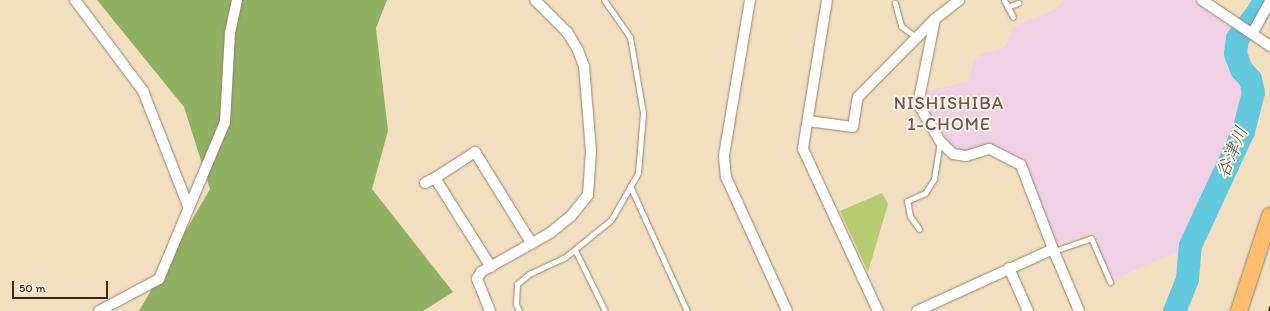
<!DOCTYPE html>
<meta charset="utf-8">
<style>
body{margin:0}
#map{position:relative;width:1270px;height:311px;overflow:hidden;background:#f1dfc0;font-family:Itim,"Klee One",sans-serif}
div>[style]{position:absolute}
.built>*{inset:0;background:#f0d0e5}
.green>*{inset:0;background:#b5cc70}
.forest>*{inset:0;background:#90b062}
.river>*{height:23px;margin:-11.5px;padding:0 11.5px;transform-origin:11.5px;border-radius:11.5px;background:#61c8de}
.roads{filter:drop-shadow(0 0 1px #96846f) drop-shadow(0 0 1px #96846f)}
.service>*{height:5px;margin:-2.5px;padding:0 2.5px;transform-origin:2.5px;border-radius:2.5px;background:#fff}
.minor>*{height:10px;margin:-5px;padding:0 5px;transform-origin:5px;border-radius:5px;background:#fff}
.trunk>*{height:16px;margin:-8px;padding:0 8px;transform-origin:8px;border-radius:8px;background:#fcbd6f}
.rail>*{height:3px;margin:-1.5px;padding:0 1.5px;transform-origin:1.5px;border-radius:1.5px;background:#3b2a1e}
span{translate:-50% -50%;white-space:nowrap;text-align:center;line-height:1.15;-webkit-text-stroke:4px #fcf5e5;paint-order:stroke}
.neighbourhood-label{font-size:18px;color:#735457;letter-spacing:1px}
.water-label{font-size:18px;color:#465958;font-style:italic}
.scale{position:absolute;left:12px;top:281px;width:96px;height:18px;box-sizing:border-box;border:2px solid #3b2a1e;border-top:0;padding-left:5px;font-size:12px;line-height:14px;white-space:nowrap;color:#3b2a1e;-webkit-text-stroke:3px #fcf5e5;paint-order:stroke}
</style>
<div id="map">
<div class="built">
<div style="clip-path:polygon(1064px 0,1194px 0,1235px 30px,1234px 33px,1230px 31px,1226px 37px,1226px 49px,1229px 61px,1241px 77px,1245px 90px,1243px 105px,1225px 154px,1212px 173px,1178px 251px,1117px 278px,1112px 276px,1093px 232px,1057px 245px,1024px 164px,991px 145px,967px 153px,956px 152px,924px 106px,928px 91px,969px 81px,974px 60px,983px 53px,997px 51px,1006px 45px,1013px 27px,1056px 9px)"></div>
</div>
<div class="green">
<div style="clip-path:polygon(882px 193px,888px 204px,868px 272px,840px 211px)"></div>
</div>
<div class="forest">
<div style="clip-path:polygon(97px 0,387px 0,376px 28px,388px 131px,372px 189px,453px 292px,423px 311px,139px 311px,210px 189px,184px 107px)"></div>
</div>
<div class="river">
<div style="left:1174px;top:311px;width:35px;rotate:-68deg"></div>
<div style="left:1187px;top:278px;width:33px;rotate:-85deg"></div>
<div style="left:1190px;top:245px;width:126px;rotate:-65.1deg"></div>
<div style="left:1243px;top:131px;width:40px;rotate:-75.6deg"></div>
<div style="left:1253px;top:92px;width:13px;rotate:-103deg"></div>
<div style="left:1250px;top:79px;width:13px;rotate:-132deg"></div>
<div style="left:1241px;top:69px;width:17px;rotate:-111deg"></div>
<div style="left:1235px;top:53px;width:15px;rotate:-82deg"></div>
<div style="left:1237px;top:38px;width:31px;rotate:-52deg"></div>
<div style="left:1256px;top:14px;width:16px;rotate:-60deg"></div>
</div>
<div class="roads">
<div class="service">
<div style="left:1004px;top:0;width:19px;rotate:62deg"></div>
<div style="left:895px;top:3px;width:24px;rotate:75deg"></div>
<div style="left:901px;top:26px;width:20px;rotate:37deg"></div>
<div style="left:1007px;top:7px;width:12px;rotate:-20deg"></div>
<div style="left:630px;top:186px;width:137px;rotate:65.5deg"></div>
<div style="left:919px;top:229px;width:16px;rotate:-125deg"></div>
<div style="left:910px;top:216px;width:15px;rotate:-101deg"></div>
<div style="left:907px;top:201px;width:20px;rotate:-24deg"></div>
<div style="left:925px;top:193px;width:17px;rotate:-57deg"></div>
<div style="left:934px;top:179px;width:37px;rotate:-81deg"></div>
<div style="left:575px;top:250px;width:68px;rotate:63.8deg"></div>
<div style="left:1054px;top:251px;width:39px;rotate:-19deg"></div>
<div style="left:1091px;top:238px;width:48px;rotate:66.6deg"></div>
<div style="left:519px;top:311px;width:8px;rotate:-113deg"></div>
<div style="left:516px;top:304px;width:20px;rotate:-87deg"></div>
<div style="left:517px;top:284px;width:16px;rotate:-40deg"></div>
<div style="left:529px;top:274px;width:38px;rotate:-25deg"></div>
<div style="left:564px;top:258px;width:60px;rotate:-39deg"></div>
<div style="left:611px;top:220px;width:54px;rotate:-60.1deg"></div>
<div style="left:638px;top:173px;width:60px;rotate:-85.2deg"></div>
<div style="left:643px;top:113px;width:77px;rotate:-99.7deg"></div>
<div style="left:630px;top:37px;width:45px;rotate:-125.1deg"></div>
</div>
<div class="minor">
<div style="left:75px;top:0;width:114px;rotate:53.2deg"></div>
<div style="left:143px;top:91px;width:123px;rotate:68.6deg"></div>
<div style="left:750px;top:0;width:158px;rotate:99.5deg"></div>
<div style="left:724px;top:156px;width:21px;rotate:85deg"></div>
<div style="left:726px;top:177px;width:147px;rotate:65.5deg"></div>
<div style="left:827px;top:0;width:151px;rotate:99.2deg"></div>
<div style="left:803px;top:149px;width:179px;rotate:65.2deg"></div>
<div style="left:1202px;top:0;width:82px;rotate:34.1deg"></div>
<div style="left:1252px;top:34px;width:38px;rotate:-61deg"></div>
<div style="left:808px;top:121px;width:45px;rotate:7.6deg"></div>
<div style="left:853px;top:127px;width:30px;rotate:-81deg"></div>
<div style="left:858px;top:97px;width:110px;rotate:-45.4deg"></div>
<div style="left:935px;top:19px;width:31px;rotate:-38deg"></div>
<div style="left:425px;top:183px;width:11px;rotate:-27deg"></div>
<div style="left:1053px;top:249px;width:67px;rotate:67.2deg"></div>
<div style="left:491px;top:267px;width:105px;rotate:-122.2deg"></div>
<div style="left:435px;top:178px;width:48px;rotate:-33deg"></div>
<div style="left:475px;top:152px;width:108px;rotate:58.2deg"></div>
<div style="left:1009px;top:268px;width:47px;rotate:66.2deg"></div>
<div style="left:99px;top:311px;width:68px;rotate:-28.1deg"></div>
<div style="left:159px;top:279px;width:170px;rotate:-67.2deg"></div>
<div style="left:225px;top:122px;width:89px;rotate:-86.8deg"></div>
<div style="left:230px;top:33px;width:34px;rotate:-78deg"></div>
<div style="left:490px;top:311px;width:35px;rotate:-112deg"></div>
<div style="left:477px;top:279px;width:8px;rotate:-60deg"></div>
<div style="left:481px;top:272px;width:79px;rotate:-29.5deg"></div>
<div style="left:550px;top:233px;width:27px;rotate:-39deg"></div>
<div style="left:571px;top:216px;width:27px;rotate:-51deg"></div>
<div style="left:588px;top:195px;width:44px;rotate:-86.1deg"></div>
<div style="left:591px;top:151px;width:85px;rotate:-94.7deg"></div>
<div style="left:584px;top:66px;width:17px;rotate:-111deg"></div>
<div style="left:578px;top:50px;width:21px;rotate:-121deg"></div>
<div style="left:567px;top:32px;width:45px;rotate:-135deg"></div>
<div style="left:917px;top:311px;width:149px;rotate:-24.5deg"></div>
<div style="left:1053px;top:249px;width:90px;rotate:-110.9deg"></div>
<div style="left:1021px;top:165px;width:36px;rotate:-153deg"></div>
<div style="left:989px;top:149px;width:24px;rotate:163deg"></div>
<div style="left:966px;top:156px;width:13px;rotate:-171deg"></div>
<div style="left:953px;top:154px;width:18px;rotate:-135deg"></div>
<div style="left:940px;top:141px;width:43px;rotate:-120.7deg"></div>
<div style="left:918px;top:104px;width:87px;rotate:-78.7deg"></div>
</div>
<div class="trunk">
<div style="left:1239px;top:311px;width:100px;rotate:-71.9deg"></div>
</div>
</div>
<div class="rail">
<div style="left:1269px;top:311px;width:4px;rotate:-76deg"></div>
</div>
<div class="neighbourhood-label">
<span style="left:949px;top:114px">NISHISHIBA<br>1-CHOME</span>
</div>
<div class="water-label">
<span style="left:1232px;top:152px;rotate:-67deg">谷津川</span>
</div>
<div class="scale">50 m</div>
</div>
